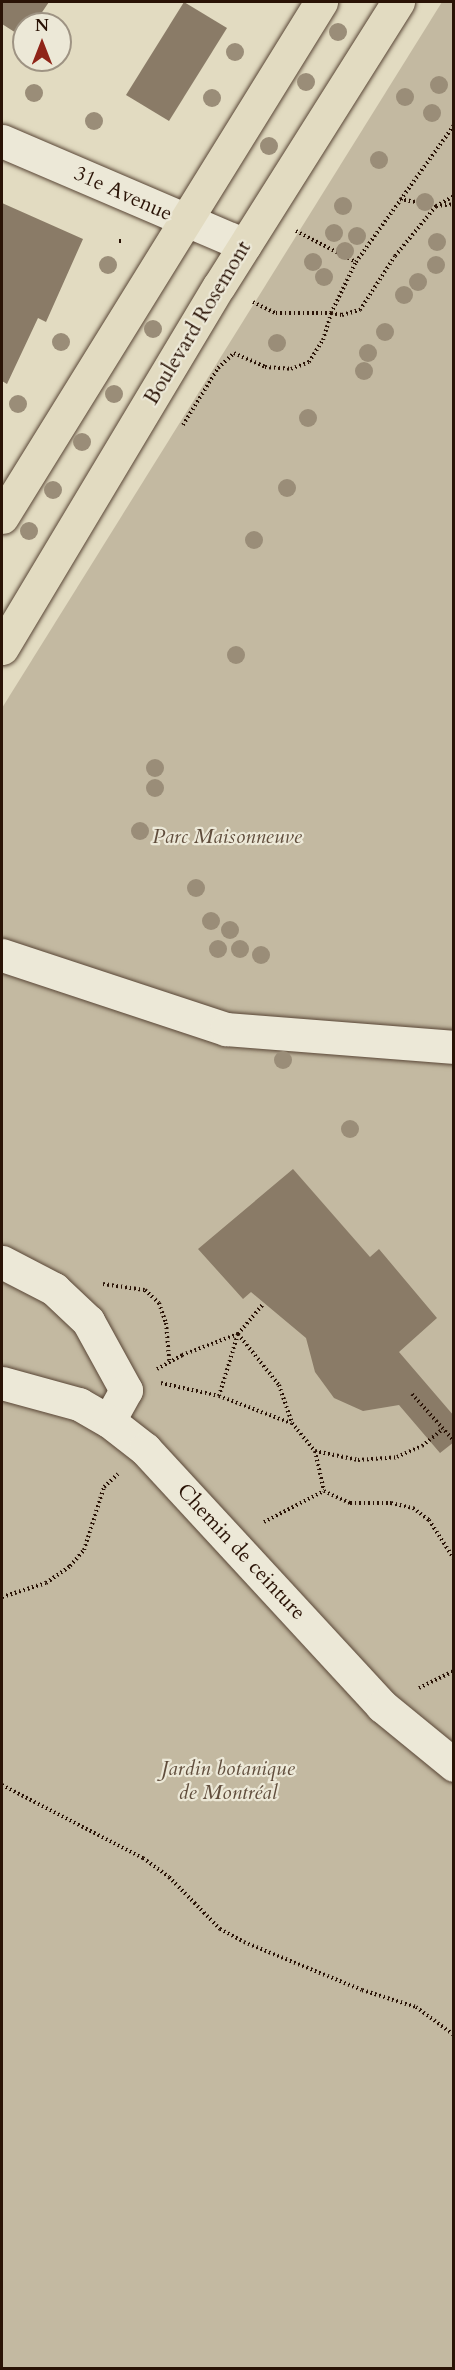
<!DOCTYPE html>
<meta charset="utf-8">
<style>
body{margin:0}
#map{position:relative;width:455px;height:2370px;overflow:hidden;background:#e2dbc1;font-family:Cardo,serif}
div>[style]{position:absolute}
.green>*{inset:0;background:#c3b9a1}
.building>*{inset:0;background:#8a7b67}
.path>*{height:4px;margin-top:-2px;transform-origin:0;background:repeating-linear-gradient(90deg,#2a1306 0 1.5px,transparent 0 4.5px)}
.roads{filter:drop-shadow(0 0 2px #584535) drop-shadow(0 0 2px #584535)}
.minor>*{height:33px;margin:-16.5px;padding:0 16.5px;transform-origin:16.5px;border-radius:16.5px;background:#ece8d7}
.major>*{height:33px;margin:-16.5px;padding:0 16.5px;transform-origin:16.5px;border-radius:16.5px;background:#e2dbc1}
.trees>*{width:18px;height:18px;margin:-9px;border-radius:50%;background:#9a8d78}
span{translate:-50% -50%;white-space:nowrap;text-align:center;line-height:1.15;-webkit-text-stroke:4.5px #ece8d7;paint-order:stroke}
.street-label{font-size:21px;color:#2a1306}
.park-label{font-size:21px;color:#604d3c;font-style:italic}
.frame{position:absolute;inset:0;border:3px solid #2a1306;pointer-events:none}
.north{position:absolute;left:12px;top:12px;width:60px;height:60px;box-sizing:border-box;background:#ece8d7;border:2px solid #9e9383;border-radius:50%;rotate:0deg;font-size:16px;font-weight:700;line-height:24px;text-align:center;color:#2a1306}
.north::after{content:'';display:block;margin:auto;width:21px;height:27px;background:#8f2418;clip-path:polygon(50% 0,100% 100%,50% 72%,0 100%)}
</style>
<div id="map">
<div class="green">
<div style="clip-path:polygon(442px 2px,453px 2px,453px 2368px,2px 2368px,2px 708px)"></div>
</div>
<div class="building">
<div style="clip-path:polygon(2px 2px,49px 2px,34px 24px,24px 24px,24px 38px,2px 24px)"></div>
<div style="clip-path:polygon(184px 2px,227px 28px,169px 121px,126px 95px)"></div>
<div style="clip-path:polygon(2px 203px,83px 239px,46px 322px,38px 318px,7px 384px,2px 381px)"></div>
<div style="clip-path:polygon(293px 1169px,370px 1257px,379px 1249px,437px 1318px,399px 1352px,454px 1416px,454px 1442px,440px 1453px,399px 1405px,363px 1411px,334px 1398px,315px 1372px,306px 1338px,251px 1292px,243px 1299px,198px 1249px)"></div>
</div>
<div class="path">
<div style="left:400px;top:199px;width:37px;rotate:11deg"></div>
<div style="left:436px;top:206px;width:18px;rotate:-6deg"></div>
<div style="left:296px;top:231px;width:68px;rotate:27.3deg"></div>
<div style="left:119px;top:241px;width:4px"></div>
<div style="left:253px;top:302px;width:25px;rotate:26deg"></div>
<div style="left:276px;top:313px;width:55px"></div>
<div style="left:331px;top:313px;width:57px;rotate:-63.9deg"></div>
<div style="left:356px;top:262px;width:168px;rotate:-54.4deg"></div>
<div style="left:183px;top:425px;width:67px;rotate:-58.4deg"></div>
<div style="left:218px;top:368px;width:22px;rotate:-43deg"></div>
<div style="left:234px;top:353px;width:34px;rotate:24deg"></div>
<div style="left:265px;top:367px;width:26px;rotate:4deg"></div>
<div style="left:291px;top:369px;width:19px;rotate:-21deg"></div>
<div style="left:309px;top:362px;width:26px;rotate:-58deg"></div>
<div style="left:323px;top:340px;width:28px;rotate:-73deg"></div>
<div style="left:331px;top:313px;width:11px;rotate:10deg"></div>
<div style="left:342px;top:315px;width:19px;rotate:-16deg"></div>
<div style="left:360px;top:310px;width:64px;rotate:-57.1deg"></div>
<div style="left:395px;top:256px;width:65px;rotate:-50.6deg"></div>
<div style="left:436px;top:206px;width:21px;rotate:-29deg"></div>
<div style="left:103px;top:1284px;width:42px;rotate:8.1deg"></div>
<div style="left:145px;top:1290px;width:19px;rotate:43deg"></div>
<div style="left:159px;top:1303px;width:21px;rotate:71deg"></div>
<div style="left:166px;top:1323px;width:38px;rotate:85deg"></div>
<div style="left:157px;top:1369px;width:29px;rotate:-29deg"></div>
<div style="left:182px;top:1355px;width:60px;rotate:-20.6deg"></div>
<div style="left:238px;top:1334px;width:65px;rotate:51.2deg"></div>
<div style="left:279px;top:1385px;width:40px;rotate:71.1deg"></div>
<div style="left:292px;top:1423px;width:36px;rotate:51deg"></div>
<div style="left:315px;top:1451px;width:41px;rotate:77.3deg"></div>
<div style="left:324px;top:1491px;width:29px;rotate:25deg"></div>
<div style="left:350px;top:1503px;width:41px"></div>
<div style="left:391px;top:1503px;width:23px;rotate:13deg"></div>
<div style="left:413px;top:1508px;width:20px;rotate:37deg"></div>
<div style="left:429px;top:1520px;width:46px;rotate:57.3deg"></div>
<div style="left:161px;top:1383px;width:59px;rotate:12.6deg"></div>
<div style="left:219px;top:1396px;width:77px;rotate:20.6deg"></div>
<div style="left:412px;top:1394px;width:63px;rotate:48.2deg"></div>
<div style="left:219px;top:1396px;width:65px;rotate:-73deg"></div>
<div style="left:238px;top:1334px;width:38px;rotate:-50deg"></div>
<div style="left:315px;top:1451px;width:44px;rotate:11.8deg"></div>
<div style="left:358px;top:1460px;width:39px;rotate:-4deg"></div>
<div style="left:397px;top:1457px;width:27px;rotate:-24deg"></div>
<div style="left:422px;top:1446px;width:27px;rotate:-39deg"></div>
<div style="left:264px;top:1522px;width:68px;rotate:-27.3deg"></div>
<div style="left:2px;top:1597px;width:46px;rotate:-17.7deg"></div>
<div style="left:46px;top:1583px;width:29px;rotate:-35deg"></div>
<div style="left:70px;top:1566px;width:21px;rotate:-49deg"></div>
<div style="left:84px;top:1550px;width:66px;rotate:-72.4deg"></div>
<div style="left:104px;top:1487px;width:19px;rotate:-43deg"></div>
<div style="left:419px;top:1688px;width:39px;rotate:-26deg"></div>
<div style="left:2px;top:1785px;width:159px;rotate:27.4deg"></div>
<div style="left:143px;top:1858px;width:32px;rotate:36deg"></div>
<div style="left:169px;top:1877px;width:73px;rotate:45.6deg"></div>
<div style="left:220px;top:1929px;width:27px;rotate:28deg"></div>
<div style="left:244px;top:1942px;width:127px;rotate:22.1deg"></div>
<div style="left:362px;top:1990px;width:57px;rotate:17.5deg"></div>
<div style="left:416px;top:2007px;width:47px;rotate:36.4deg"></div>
</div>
<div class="roads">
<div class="minor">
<div style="left:2px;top:141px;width:264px;rotate:23.2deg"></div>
<div style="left:2px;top:955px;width:236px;rotate:18.3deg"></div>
<div style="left:226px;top:1029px;width:229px;rotate:4.5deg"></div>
<div style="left:2px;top:1262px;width:59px;rotate:27.4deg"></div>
<div style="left:54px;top:1289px;width:47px;rotate:43.3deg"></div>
<div style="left:88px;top:1321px;width:79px;rotate:61.2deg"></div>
<div style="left:126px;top:1390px;width:35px;rotate:119deg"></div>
<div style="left:2px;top:1383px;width:80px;rotate:15.3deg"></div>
<div style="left:79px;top:1404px;width:34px;rotate:30deg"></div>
<div style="left:109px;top:1421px;width:46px;rotate:37.9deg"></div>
<div style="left:145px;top:1449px;width:350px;rotate:47.3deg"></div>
<div style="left:382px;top:1706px;width:93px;rotate:39.3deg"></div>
</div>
<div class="major">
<div style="left:2px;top:517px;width:606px;rotate:-58.23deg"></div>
<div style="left:2px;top:648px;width:422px;rotate:-59.1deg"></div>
<div style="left:219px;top:286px;width:336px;rotate:-57.8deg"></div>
</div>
</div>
<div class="trees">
<div style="left:338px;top:32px"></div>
<div style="left:235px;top:52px"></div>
<div style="left:306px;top:82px"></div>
<div style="left:439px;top:85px"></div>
<div style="left:34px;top:93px"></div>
<div style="left:405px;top:97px"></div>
<div style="left:212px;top:98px"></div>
<div style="left:432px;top:113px"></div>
<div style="left:94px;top:121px"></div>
<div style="left:269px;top:146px"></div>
<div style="left:379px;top:160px"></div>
<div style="left:425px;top:202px"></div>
<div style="left:343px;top:206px"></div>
<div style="left:334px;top:233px"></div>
<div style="left:357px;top:236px"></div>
<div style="left:437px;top:242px"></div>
<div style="left:345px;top:251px"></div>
<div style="left:313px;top:262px"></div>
<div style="left:108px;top:265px"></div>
<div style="left:436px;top:265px"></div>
<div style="left:324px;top:277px"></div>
<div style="left:418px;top:282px"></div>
<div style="left:404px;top:295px"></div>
<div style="left:153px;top:329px"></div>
<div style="left:385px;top:332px"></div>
<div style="left:61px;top:342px"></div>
<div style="left:277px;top:343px"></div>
<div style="left:368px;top:353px"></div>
<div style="left:364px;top:371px"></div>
<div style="left:114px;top:394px"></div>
<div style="left:18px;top:404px"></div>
<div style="left:308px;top:418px"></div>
<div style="left:82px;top:442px"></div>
<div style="left:287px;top:488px"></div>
<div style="left:53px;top:490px"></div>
<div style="left:29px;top:531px"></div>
<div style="left:254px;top:540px"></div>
<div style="left:236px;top:655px"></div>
<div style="left:155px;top:768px"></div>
<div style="left:155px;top:788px"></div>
<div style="left:140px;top:831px"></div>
<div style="left:196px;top:888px"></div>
<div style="left:211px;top:921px"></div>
<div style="left:230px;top:930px"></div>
<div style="left:218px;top:949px"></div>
<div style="left:240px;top:949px"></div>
<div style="left:261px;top:955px"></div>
<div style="left:283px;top:1060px"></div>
<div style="left:350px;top:1129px"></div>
</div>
<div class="street-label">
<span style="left:123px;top:194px;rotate:24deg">31e Avenue</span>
<span style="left:198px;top:323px;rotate:-59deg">Boulevard Rosemont</span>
<span style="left:241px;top:1552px;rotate:47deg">Chemin de ceinture</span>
</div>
<div class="park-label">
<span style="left:227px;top:837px">Parc Maisonneuve</span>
<span style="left:228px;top:1781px">Jardin botanique<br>de Montréal</span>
</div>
<div class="frame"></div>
<div class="north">N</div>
</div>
